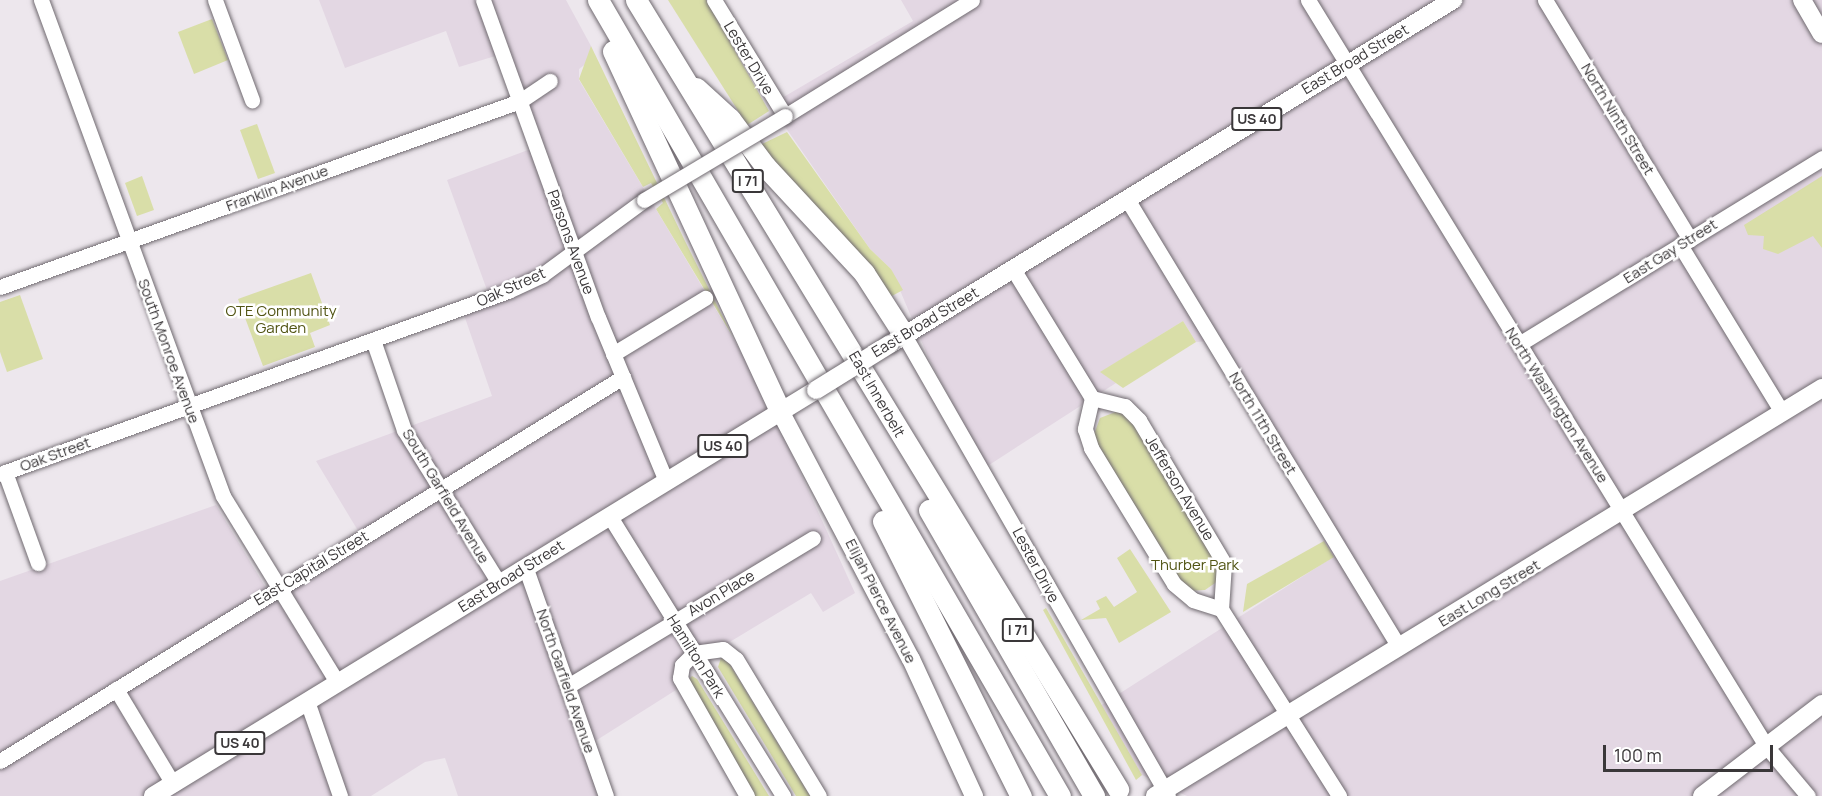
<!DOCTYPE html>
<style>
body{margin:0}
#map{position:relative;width:1822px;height:796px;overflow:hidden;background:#ede7ed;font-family:Manrope,sans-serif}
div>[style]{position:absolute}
.built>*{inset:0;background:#e3d7e3}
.green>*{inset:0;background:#d9dea8}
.roads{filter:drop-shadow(0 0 2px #706a70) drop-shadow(0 0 2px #706a70)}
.minor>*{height:15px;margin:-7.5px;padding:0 7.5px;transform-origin:7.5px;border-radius:7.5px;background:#fff}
.major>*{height:18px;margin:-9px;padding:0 9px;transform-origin:9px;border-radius:9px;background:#fff}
.highway>*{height:21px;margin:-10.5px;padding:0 10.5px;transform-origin:10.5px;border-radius:10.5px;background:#fff}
.bridges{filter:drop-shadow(0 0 2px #706a70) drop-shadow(0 0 2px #706a70)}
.minor-bridge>*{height:15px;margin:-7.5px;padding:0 7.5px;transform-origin:7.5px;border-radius:7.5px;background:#fff}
.major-bridge>*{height:18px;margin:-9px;padding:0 9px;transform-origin:9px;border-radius:9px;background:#fff}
span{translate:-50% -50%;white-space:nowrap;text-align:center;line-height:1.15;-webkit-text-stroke:5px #fff;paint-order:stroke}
.shield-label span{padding:2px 4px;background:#fff;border:2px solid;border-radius:4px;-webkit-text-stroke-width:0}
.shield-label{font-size:14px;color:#3a3739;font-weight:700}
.street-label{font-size:15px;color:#3a3739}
.park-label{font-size:15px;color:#515413}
.scale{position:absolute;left:1603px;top:745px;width:170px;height:27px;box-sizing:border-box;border:3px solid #3a3739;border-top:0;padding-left:8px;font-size:18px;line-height:21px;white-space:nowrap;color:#3a3739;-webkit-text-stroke:4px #fff;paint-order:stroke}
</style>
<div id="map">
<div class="built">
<div style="clip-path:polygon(319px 0,566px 0,591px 46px,591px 60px,579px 69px,579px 80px,759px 382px,855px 593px,823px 612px,811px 593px,700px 660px,676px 690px,589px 745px,606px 796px,458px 796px,445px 758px,425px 762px,371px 796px,0 796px,0 581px,216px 505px,266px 588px,281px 590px,363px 539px,316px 461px,492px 396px,463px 312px,491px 301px,447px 180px,536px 147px,502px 54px,459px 67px,446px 31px,345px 68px)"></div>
<div style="clip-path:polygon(901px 0,1822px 0,1822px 796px,1187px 796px,1142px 775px,1100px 706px,1333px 557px,1324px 541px,1329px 534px,1210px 341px,1196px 342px,1183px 321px,1101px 372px,1116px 383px,986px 467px,929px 359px,891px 269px,870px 249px,770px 105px,913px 21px)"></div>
</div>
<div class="green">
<div style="clip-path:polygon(668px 0,706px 0,769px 111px,747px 125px)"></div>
<div style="clip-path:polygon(212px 19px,228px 60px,194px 74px,178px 32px)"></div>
<div style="clip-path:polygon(591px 46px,684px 239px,733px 337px,656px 209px,663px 203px,651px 183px,643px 187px,579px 79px)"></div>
<div style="clip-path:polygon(257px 124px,275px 173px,258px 179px,240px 130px)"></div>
<div style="clip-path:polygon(787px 132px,870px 249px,891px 269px,903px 290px,890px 297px,760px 145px)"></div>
<div style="clip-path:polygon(142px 176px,154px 210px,137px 216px,125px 183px)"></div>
<div style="clip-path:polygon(1822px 176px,1822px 248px,1813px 236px,1778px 254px,1763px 249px,1764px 236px,1748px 235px,1744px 225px)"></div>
<div style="clip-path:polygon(311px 273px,330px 325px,310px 333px,315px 347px,263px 366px,238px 299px)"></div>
<div style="clip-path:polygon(20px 295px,43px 359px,7px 372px,0 352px,0 302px)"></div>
<div style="clip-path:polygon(1183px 321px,1196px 342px,1123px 388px,1100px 372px)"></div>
<div style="clip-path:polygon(1118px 411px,1130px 414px,1220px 564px,1218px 581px,1205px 590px,1187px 591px,1093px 437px,1100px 418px)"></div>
<div style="clip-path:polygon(1324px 541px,1334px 557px,1243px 612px,1247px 584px)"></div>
<div style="clip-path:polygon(1130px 549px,1171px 612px,1119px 643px,1106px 618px,1081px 620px,1100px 609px,1096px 601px,1106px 596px,1114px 607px,1137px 592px,1117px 558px)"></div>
<div style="clip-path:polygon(1046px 608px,1142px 775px,1136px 780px,1043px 610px)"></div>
<div style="clip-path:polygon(721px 658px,729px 663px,810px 796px,796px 796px,718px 667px)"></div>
<div style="clip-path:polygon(692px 676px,697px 679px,769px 796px,754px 796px,687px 681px)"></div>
</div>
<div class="roads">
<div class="minor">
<div style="left:41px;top:0;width:528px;rotate:69.85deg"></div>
<div style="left:223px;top:496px;width:218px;rotate:58.5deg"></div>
<div style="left:215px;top:0;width:107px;rotate:69.7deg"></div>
<div style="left:483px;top:0;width:337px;rotate:70.1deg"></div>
<div style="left:598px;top:317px;width:178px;rotate:67.5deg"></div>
<div style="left:714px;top:0;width:136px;rotate:58.5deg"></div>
<div style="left:785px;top:116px;width:220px;rotate:-31.8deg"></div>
<div style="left:1308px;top:0;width:875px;rotate:58.45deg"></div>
<div style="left:1766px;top:746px;width:65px;rotate:50deg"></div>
<div style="left:1545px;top:0;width:280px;rotate:58.8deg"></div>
<div style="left:1127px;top:199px;width:524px;rotate:58.74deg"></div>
<div style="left:1680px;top:245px;width:196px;rotate:58.6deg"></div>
<div style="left:1013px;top:269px;width:151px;rotate:58.5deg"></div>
<div style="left:1092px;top:398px;width:32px;rotate:103deg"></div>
<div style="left:1085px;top:429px;width:20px;rotate:72deg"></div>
<div style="left:1091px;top:448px;width:159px;rotate:58.6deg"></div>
<div style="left:1174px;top:584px;width:25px;rotate:40deg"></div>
<div style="left:1193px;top:600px;width:29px;rotate:18deg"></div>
<div style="left:1221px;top:609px;width:221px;rotate:57.7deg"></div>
<div style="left:0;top:287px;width:552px;rotate:-19.68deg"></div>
<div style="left:520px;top:101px;width:36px;rotate:-34deg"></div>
<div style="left:904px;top:335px;width:531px;rotate:60.2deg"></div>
<div style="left:373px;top:340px;width:95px;rotate:71deg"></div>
<div style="left:404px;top:430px;width:180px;rotate:58.2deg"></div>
<div style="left:1519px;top:344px;width:356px;rotate:-31.5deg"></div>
<div style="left:613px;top:354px;width:108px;rotate:-31.3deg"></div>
<div style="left:1092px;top:398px;width:34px;rotate:14deg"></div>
<div style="left:1125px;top:406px;width:20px;rotate:45deg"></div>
<div style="left:1139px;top:420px;width:166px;rotate:59.3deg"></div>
<div style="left:1224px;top:563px;width:46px;rotate:93.7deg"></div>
<div style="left:5px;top:472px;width:97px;rotate:70.1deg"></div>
<div style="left:0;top:474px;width:540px;rotate:-19.81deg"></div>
<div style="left:508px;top:291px;width:38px;rotate:-25deg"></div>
<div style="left:542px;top:275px;width:127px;rotate:-36.3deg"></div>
<div style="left:609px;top:515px;width:331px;rotate:58.2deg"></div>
<div style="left:525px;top:566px;width:244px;rotate:70.6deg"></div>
<div style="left:568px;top:686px;width:286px;rotate:-31.1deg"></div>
<div style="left:116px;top:689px;width:111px;rotate:59deg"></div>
<div style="left:307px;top:701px;width:101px;rotate:70.8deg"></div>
<div style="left:0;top:761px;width:732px;rotate:-31.65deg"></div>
<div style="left:747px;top:796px;width:136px;rotate:-119.6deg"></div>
<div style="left:680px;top:678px;width:13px;rotate:-81deg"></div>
<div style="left:682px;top:665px;width:17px;rotate:-45deg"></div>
<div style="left:694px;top:653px;width:29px;rotate:-8deg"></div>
<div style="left:723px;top:649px;width:16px;rotate:38deg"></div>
<div style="left:736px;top:659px;width:160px;rotate:58.8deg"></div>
</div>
<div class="major">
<div style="left:1802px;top:0;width:39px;rotate:60deg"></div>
<div style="left:892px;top:343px;width:658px;rotate:-31.44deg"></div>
<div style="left:780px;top:411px;width:280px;rotate:62.2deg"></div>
<div style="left:911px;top:659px;width:151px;rotate:65.3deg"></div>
<div style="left:153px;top:796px;width:777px;rotate:-31.48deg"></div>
<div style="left:1155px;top:796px;width:782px;rotate:-31.45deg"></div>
<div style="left:1702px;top:796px;width:151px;rotate:-37.5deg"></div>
</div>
<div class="highway">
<div style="left:598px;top:0;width:920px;rotate:59.87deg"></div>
<div style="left:636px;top:0;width:925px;rotate:58.58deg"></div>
<div style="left:613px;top:51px;width:397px;rotate:65.1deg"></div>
<div style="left:696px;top:88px;width:46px;rotate:42.4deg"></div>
<div style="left:730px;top:119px;width:59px;rotate:53.3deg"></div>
<div style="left:765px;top:166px;width:146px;rotate:47.2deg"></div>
<div style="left:864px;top:273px;width:74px;rotate:57.2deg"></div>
<div style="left:929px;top:510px;width:330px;rotate:60deg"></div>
<div style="left:883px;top:521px;width:308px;rotate:63.4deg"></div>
</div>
</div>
<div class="bridges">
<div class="minor-bridge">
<div style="left:644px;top:200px;width:164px;rotate:-30.8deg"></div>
</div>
<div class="major-bridge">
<div style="left:816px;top:390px;width:87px;rotate:-31.9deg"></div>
</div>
</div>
<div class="shield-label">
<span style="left:1257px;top:119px">US 40</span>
<span style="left:748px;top:181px">I 71</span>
<span style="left:723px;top:446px">US 40</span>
<span style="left:1018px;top:630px">I 71</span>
<span style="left:240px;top:743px">US 40</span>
</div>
<div class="street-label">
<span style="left:749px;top:58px;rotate:59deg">Lester Drive</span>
<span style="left:1355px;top:59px;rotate:-31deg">East Broad Street</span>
<span style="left:1618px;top:119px;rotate:59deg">North Ninth Street</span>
<span style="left:277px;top:188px;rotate:-20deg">Franklin Avenue</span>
<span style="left:571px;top:242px;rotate:70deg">Parsons Avenue</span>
<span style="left:1670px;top:251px;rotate:-32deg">East Gay Street</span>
<span style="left:511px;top:287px;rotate:-24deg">Oak Street</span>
<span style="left:925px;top:322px;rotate:-31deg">East Broad Street</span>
<span style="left:169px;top:351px;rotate:70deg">South Monroe Avenue</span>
<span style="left:877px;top:394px;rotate:60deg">East Innerbelt</span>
<span style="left:1557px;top:405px;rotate:58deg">North Washington Avenue</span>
<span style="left:1263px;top:423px;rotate:59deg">North 11th Street</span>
<span style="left:55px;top:454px;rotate:-20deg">Oak Street</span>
<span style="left:1180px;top:488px;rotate:59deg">Jefferson Avenue</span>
<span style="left:446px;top:496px;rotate:59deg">South Garfield Avenue</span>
<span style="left:1036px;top:565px;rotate:62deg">Lester Drive</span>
<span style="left:311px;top:568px;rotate:-31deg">East Capital Street</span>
<span style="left:511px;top:576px;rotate:-32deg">East Broad Street</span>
<span style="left:721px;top:593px;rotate:-31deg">Avon Place</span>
<span style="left:1489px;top:593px;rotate:-31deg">East Long Street</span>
<span style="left:881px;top:601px;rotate:63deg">Elijah Pierce Avenue</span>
<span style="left:696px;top:656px;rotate:58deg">Hamilton Park</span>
<span style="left:566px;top:681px;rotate:71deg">North Garfield Avenue</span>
</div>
<div class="park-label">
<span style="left:281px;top:319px">OTE Community<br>Garden</span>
<span style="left:1195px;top:565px">Thurber Park</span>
</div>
<div class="scale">100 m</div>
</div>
